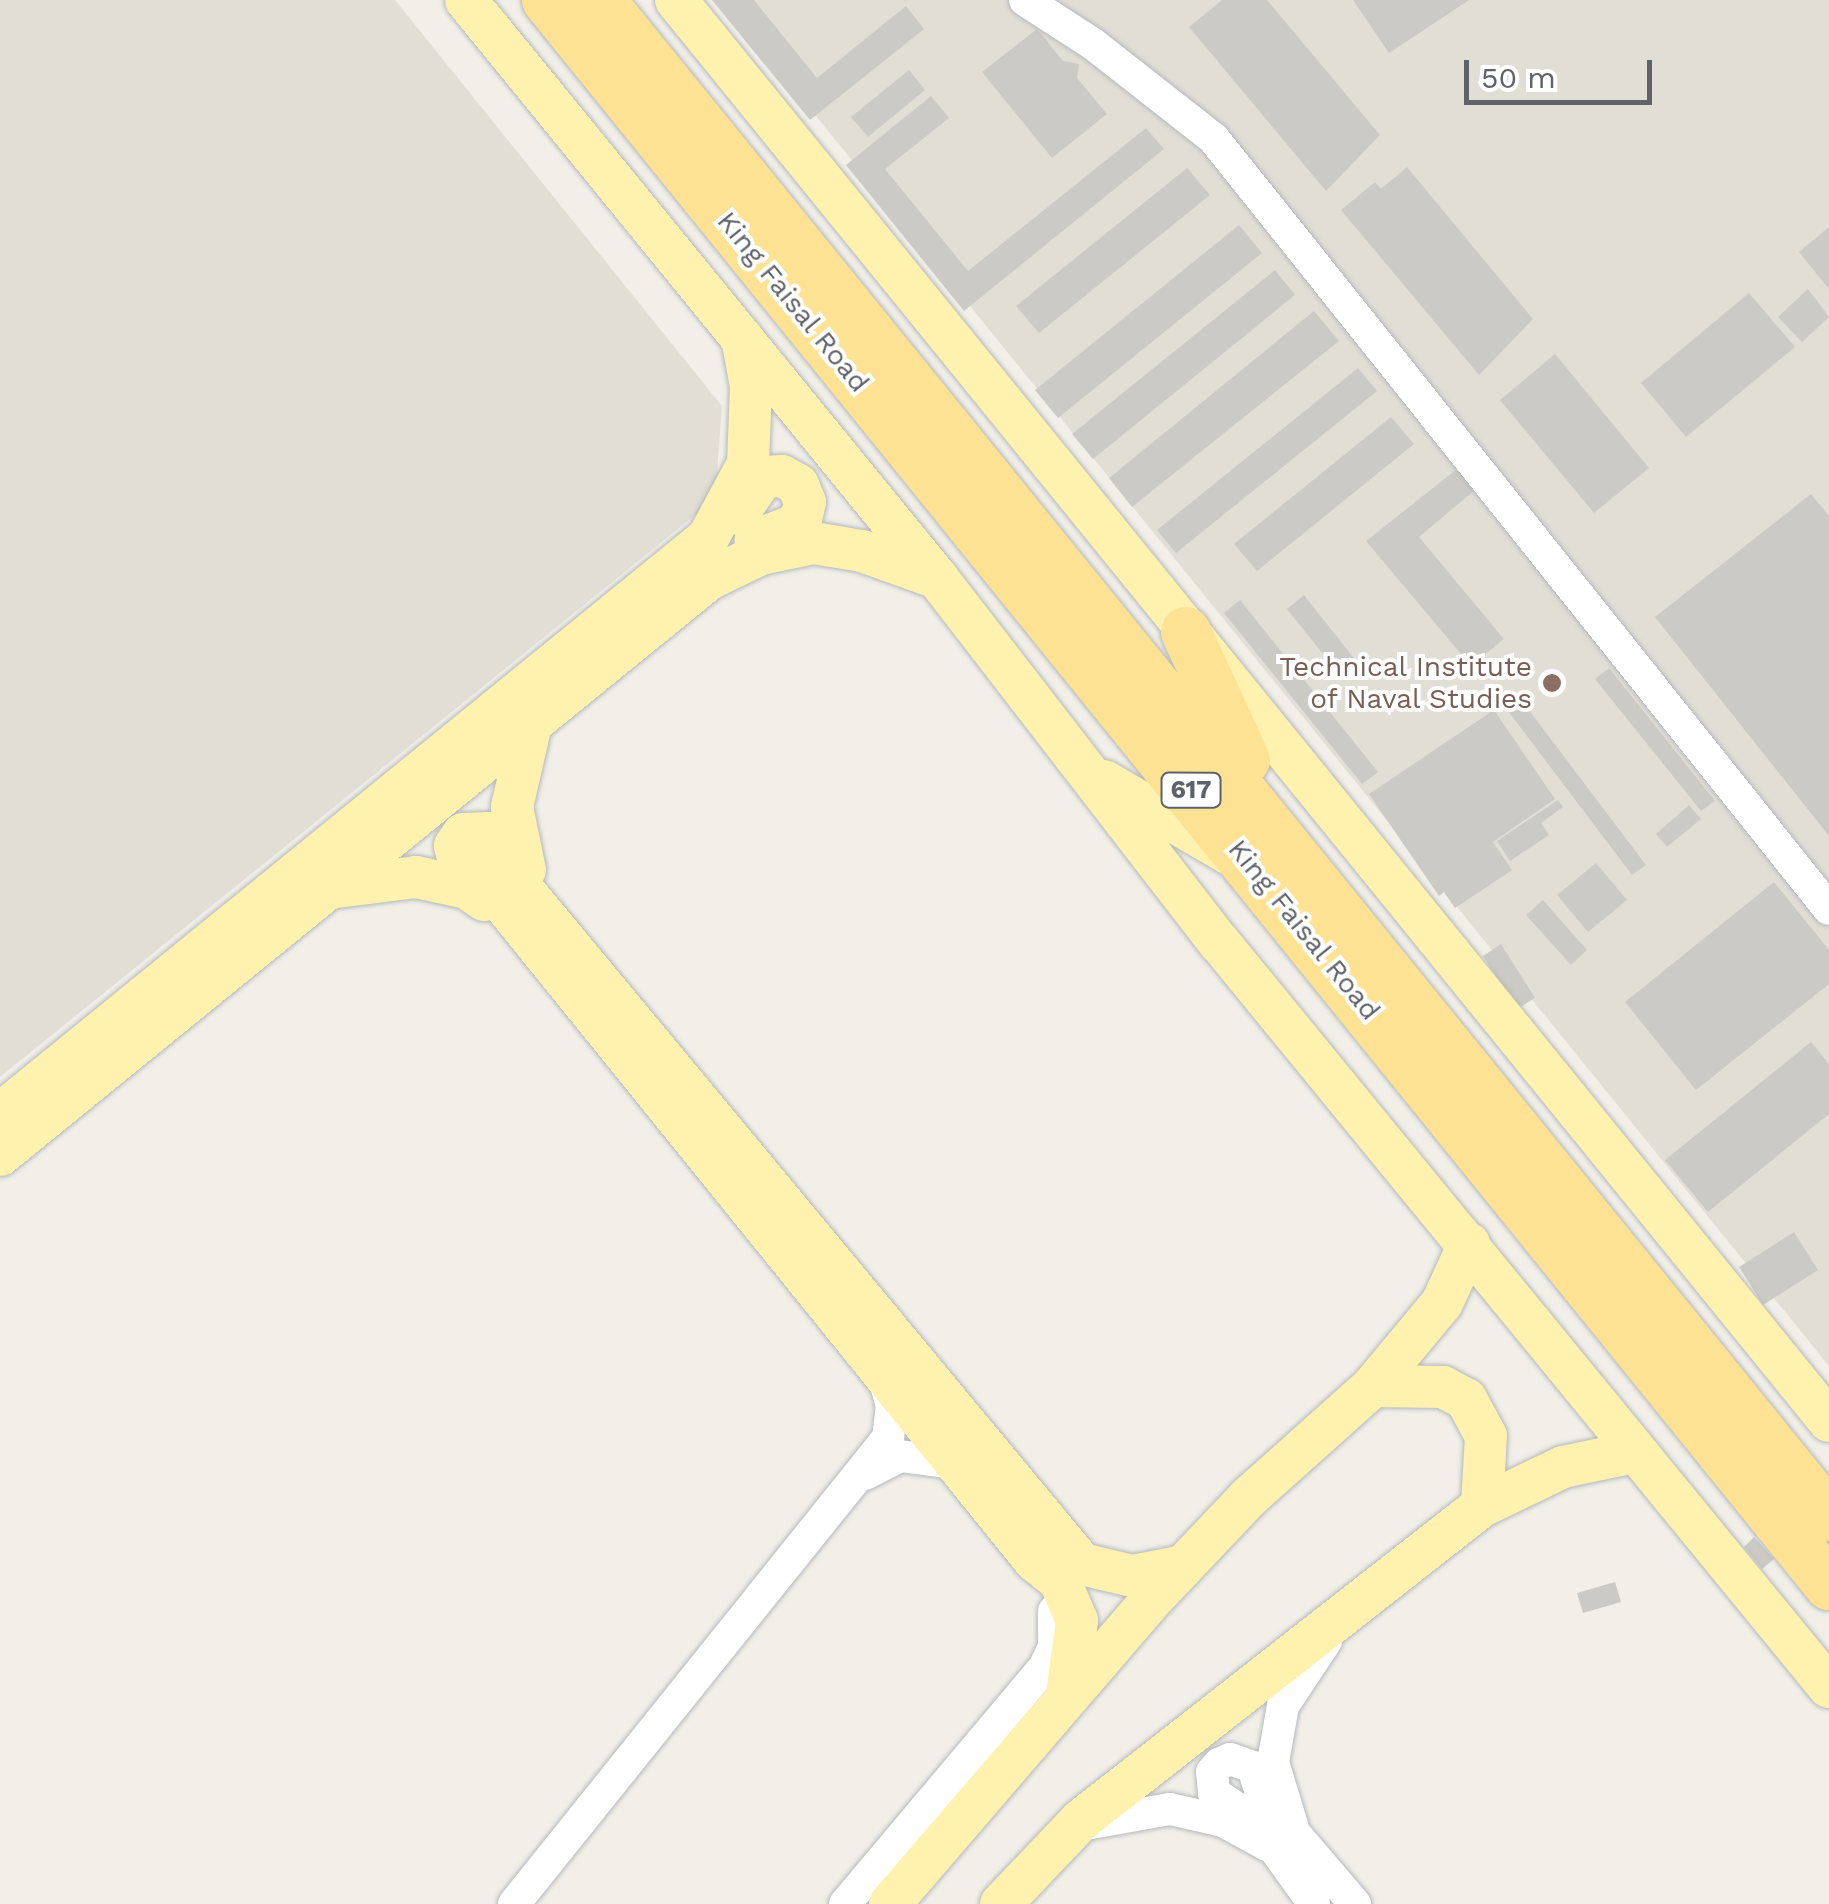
<!DOCTYPE html>
<style>
body{margin:0}
#map{position:relative;width:1829px;height:1904px;overflow:hidden;background:#f1efe8;font-family:"Work Sans",sans-serif}
div>[style]{position:absolute}
.education>*{inset:0;background:#e1ded6}
.building>*{inset:0;background:#cccac5}
.roads{filter:drop-shadow(0 0 2px #b5b8bc) drop-shadow(0 0 2px #b5b8bc)}
.minor>*{height:32px;margin:-16px;padding:0 16px;transform-origin:16px;border-radius:16px;background:#fff}
.major>*{height:42px;margin:-21px;padding:0 21px;transform-origin:21px;border-radius:21px;background:#fff2af}
.highway>*{height:50px;margin:-25px;padding:0 25px;transform-origin:25px;border-radius:25px;background:#fde293}
.dots>*{width:28px;height:28px;translate:-50% -50%;box-sizing:border-box;border:5px solid #fff;border-radius:50%}
span{translate:-50% -50%;white-space:nowrap;text-align:center;line-height:1.15;-webkit-text-stroke:8px #fff;paint-order:stroke}
.shield-label span{padding:2px 8px;background:#fff;border:2px solid;border-radius:8px;-webkit-text-stroke-width:0}
.shield-label{font-size:25px;color:#5f6368;font-weight:700}
.street-label{font-size:28px;color:#5f6368}
.education-label{font-size:28px;color:#785e54}
.right{translate:-100% -50%;text-align:right}
.scale{position:absolute;left:1464px;top:60px;width:188px;height:45px;box-sizing:border-box;border:5px solid #5f6368;border-top:0;padding-left:12px;font-size:30px;line-height:35px;white-space:nowrap;color:#5f6368;-webkit-text-stroke:8px #fff;paint-order:stroke}
</style>
<div id="map">
<div class="education">
<div style="clip-path:polygon(0 0,395px 0,722px 406px,715px 499px,0 1077px)"></div>
<div style="clip-path:polygon(722px 0,1829px 0,1829px 1366px)"></div>
</div>
<div class="building">
<div style="clip-path:polygon(712px 0,754px 0,817px 78px,906px 6px,924px 29px,810px 120px)"></div>
<div style="clip-path:polygon(1222px 0,1267px 0,1380px 135px,1326px 191px,1189px 27px)"></div>
<div style="clip-path:polygon(1353px 0,1469px 0,1389px 53px)"></div>
<div style="clip-path:polygon(1037px 29px,1063px 61px,1079px 64px,1077px 78px,1107px 114px,1052px 158px,982px 72px)"></div>
<div style="clip-path:polygon(909px 70px,925px 90px,868px 137px,851px 117px)"></div>
<div style="clip-path:polygon(931px 96px,949px 118px,885px 169px,968px 271px,1146px 128px,1164px 149px,964px 311px,846px 165px)"></div>
<div style="clip-path:polygon(1407px 167px,1533px 319px,1479px 375px,1341px 210px,1375px 182px,1381px 189px)"></div>
<div style="clip-path:polygon(1187px 168px,1210px 195px,1039px 333px,1016px 306px)"></div>
<div style="clip-path:polygon(1239px 225px,1262px 253px,1058px 418px,1035px 390px)"></div>
<div style="clip-path:polygon(1829px 227px,1829px 289px,1799px 252px)"></div>
<div style="clip-path:polygon(1275px 270px,1295px 295px,1093px 459px,1072px 434px)"></div>
<div style="clip-path:polygon(1808px 289px,1829px 317px,1802px 342px,1778px 317px)"></div>
<div style="clip-path:polygon(1749px 293px,1795px 347px,1686px 437px,1641px 383px)"></div>
<div style="clip-path:polygon(1314px 311px,1339px 341px,1132px 507px,1109px 478px)"></div>
<div style="clip-path:polygon(1555px 354px,1649px 468px,1594px 513px,1500px 400px)"></div>
<div style="clip-path:polygon(1358px 368px,1377px 391px,1176px 553px,1157px 530px)"></div>
<div style="clip-path:polygon(1391px 417px,1414px 444px,1257px 571px,1234px 544px)"></div>
<div style="clip-path:polygon(1457px 469px,1475px 490px,1419px 537px,1504px 639px,1471px 666px,1366px 541px)"></div>
<div style="clip-path:polygon(1811px 494px,1829px 516px,1829px 836px,1655px 617px)"></div>
<div style="clip-path:polygon(1304px 595px,1361px 667px,1344px 680px,1287px 609px)"></div>
<div style="clip-path:polygon(1240px 600px,1378px 772px,1362px 784px,1224px 613px)"></div>
<div style="clip-path:polygon(1609px 668px,1715px 801px,1701px 811px,1595px 679px)"></div>
<div style="clip-path:polygon(1516px 693px,1646px 865px,1632px 875px,1502px 703px)"></div>
<div style="clip-path:polygon(1494px 710px,1555px 799px,1493px 842px,1512px 870px,1455px 908px,1444px 892px,1439px 896px,1369px 794px)"></div>
<div style="clip-path:polygon(1558px 800px,1563px 807px,1541px 823px,1549px 835px,1510px 861px,1497px 841px)"></div>
<div style="clip-path:polygon(1689px 805px,1701px 819px,1667px 847px,1656px 834px)"></div>
<div style="clip-path:polygon(1596px 863px,1627px 900px,1588px 932px,1557px 895px)"></div>
<div style="clip-path:polygon(1774px 882px,1829px 950px,1829px 984px,1696px 1090px,1625px 1002px)"></div>
<div style="clip-path:polygon(1543px 900px,1587px 950px,1571px 965px,1526px 915px)"></div>
<div style="clip-path:polygon(1501px 944px,1535px 998px,1517px 1009px,1483px 956px)"></div>
<div style="clip-path:polygon(1811px 1042px,1829px 1064px,1829px 1114px,1708px 1212px,1665px 1160px)"></div>
<div style="clip-path:polygon(1794px 1232px,1818px 1270px,1763px 1305px,1739px 1267px)"></div>
<div style="clip-path:polygon(1754px 1537px,1774px 1559px,1762px 1569px,1744px 1547px)"></div>
<div style="clip-path:polygon(1615px 1582px,1621px 1602px,1583px 1613px,1577px 1593px)"></div>
</div>
<div class="roads">
<div class="minor">
<div style="left:1025px;top:0;width:81px;rotate:32.9deg"></div>
<div style="left:1093px;top:44px;width:154px;rotate:38.1deg"></div>
<div style="left:1214px;top:139px;width:985px;rotate:51.39deg"></div>
<div style="left:865px;top:1474px;width:39px;rotate:-27deg"></div>
<div style="left:900px;top:1456px;width:54px;rotate:7.4deg"></div>
<div style="left:1080px;top:1825px;width:91px;rotate:-10.1deg"></div>
<div style="left:1170px;top:1809px;width:54px;rotate:12.8deg"></div>
<div style="left:1223px;top:1821px;width:50px;rotate:28.6deg"></div>
<div style="left:1267px;top:1845px;width:32px;rotate:-39deg"></div>
<div style="left:1292px;top:1825px;width:66px;rotate:-106.8deg"></div>
<div style="left:1273px;top:1762px;width:57px;rotate:-79.9deg"></div>
<div style="left:1283px;top:1706px;width:78px;rotate:-56.5deg"></div>
<div style="left:514px;top:1904px;width:598px;rotate:-51.25deg"></div>
<div style="left:888px;top:1438px;width:32px;rotate:-83deg"></div>
<div style="left:892px;top:1406px;width:33px;rotate:-106deg"></div>
<div style="left:845px;top:1904px;width:309px;rotate:-49.9deg"></div>
<div style="left:1044px;top:1668px;width:23px;rotate:-65deg"></div>
<div style="left:1054px;top:1647px;width:36px;rotate:-90deg"></div>
<div style="left:1314px;top:1904px;width:105px;rotate:-125.7deg"></div>
<div style="left:1253px;top:1819px;width:47px;rotate:-146.3deg"></div>
<div style="left:1214px;top:1793px;width:21px;rotate:-95deg"></div>
<div style="left:1212px;top:1772px;width:11px;rotate:-49deg"></div>
<div style="left:1219px;top:1764px;width:12px;rotate:-24deg"></div>
<div style="left:1230px;top:1759px;width:24px;rotate:19deg"></div>
<div style="left:1253px;top:1767px;width:28px;rotate:73deg"></div>
<div style="left:1261px;top:1794px;width:145px;rotate:49.5deg"></div>
</div>
<div class="major">
<div style="left:466px;top:0;width:747px;rotate:50.81deg"></div>
<div style="left:938px;top:579px;width:459px;rotate:52.3deg"></div>
<div style="left:1219px;top:942px;width:963px;rotate:50.69deg"></div>
<div style="left:676px;top:0;width:1830px;rotate:50.94deg"></div>
<div style="left:738px;top:514px;width:45px;rotate:-56deg"></div>
<div style="left:763px;top:477px;width:19px;rotate:-3deg"></div>
<div style="left:782px;top:476px;width:18px;rotate:29deg"></div>
<div style="left:798px;top:485px;width:18px;rotate:68deg"></div>
<div style="left:805px;top:502px;width:22px;rotate:103deg"></div>
<div style="left:800px;top:523px;width:48px;rotate:158.2deg"></div>
<div style="left:1104px;top:781px;width:149px;rotate:30.2deg"></div>
<div style="left:525px;top:870px;width:64px;rotate:-101.7deg"></div>
<div style="left:512px;top:807px;width:85px;rotate:-77.1deg"></div>
<div style="left:337px;top:887px;width:80px;rotate:-7.2deg"></div>
<div style="left:416px;top:877px;width:52px;rotate:12.2deg"></div>
<div style="left:467px;top:888px;width:21px;rotate:35deg"></div>
<div style="left:0;top:1114px;width:913px;rotate:-39.13deg"></div>
<div style="left:708px;top:538px;width:84px;rotate:-61.6deg"></div>
<div style="left:748px;top:464px;width:78px;rotate:-87.8deg"></div>
<div style="left:751px;top:386px;width:49px;rotate:-100.6deg"></div>
<div style="left:0;top:1155px;width:913px;rotate:-39.09deg"></div>
<div style="left:709px;top:579px;width:58px;rotate:-25.7deg"></div>
<div style="left:761px;top:554px;width:54px;rotate:-11.7deg"></div>
<div style="left:814px;top:543px;width:49px;rotate:9.5deg"></div>
<div style="left:862px;top:551px;width:80px;rotate:19.8deg"></div>
<div style="left:1373px;top:1386px;width:70px;rotate:0.8deg"></div>
<div style="left:1443px;top:1387px;width:26px;rotate:28deg"></div>
<div style="left:1466px;top:1399px;width:42px;rotate:61.6deg"></div>
<div style="left:1486px;top:1436px;width:70px;rotate:93.3deg"></div>
<div style="left:1067px;top:1694px;width:74px;rotate:-82.2deg"></div>
<div style="left:1077px;top:1621px;width:43px;rotate:-113deg"></div>
<div style="left:1060px;top:1581px;width:32px;rotate:-141deg"></div>
<div style="left:1035px;top:1561px;width:854px;rotate:-128.96deg"></div>
<div style="left:498px;top:897px;width:48px;rotate:-141.7deg"></div>
<div style="left:460px;top:867px;width:22px;rotate:-103deg"></div>
<div style="left:455px;top:846px;width:14px;rotate:-56deg"></div>
<div style="left:463px;top:834px;width:26px;rotate:-2deg"></div>
<div style="left:489px;top:833px;width:60px;rotate:60deg"></div>
<div style="left:519px;top:885px;width:882px;rotate:50.34deg"></div>
<div style="left:1082px;top:1564px;width:51px;rotate:13.5deg"></div>
<div style="left:1132px;top:1576px;width:52px;rotate:-11.1deg"></div>
<div style="left:890px;top:1904px;width:409px;rotate:-49.3deg"></div>
<div style="left:1157px;top:1594px;width:134px;rotate:-46.5deg"></div>
<div style="left:1249px;top:1497px;width:166px;rotate:-41.8deg"></div>
<div style="left:1373px;top:1386px;width:108px;rotate:-50.3deg"></div>
<div style="left:1442px;top:1303px;width:65px;rotate:-65.4deg"></div>
<div style="left:1001px;top:1904px;width:116px;rotate:-46.4deg"></div>
<div style="left:1081px;top:1820px;width:509px;rotate:-38.06deg"></div>
<div style="left:1482px;top:1506px;width:90px;rotate:-25.7deg"></div>
<div style="left:1563px;top:1467px;width:73px;rotate:-11.9deg"></div>
</div>
<div class="highway">
<div style="left:547px;top:0;width:2039px;rotate:51.03deg"></div>
<div style="left:600px;top:0;width:1952px;rotate:50.97deg"></div>
<div style="left:1186px;top:632px;width:141px;rotate:65.3deg"></div>
</div>
</div>
<div class="dots">
<div style="left:1552px;top:683px;background:#8d6e63"></div>
</div>
<div class="shield-label">
<span style="left:1191px;top:790px">617</span>
</div>
<div class="street-label">
<span style="left:793px;top:302px;rotate:51deg">King Faisal Road</span>
<span style="left:1304px;top:930px;rotate:51deg">King Faisal Road</span>
</div>
<div class="education-label">
<span class="right" style="left:1532px;top:683px">Technical Institute<br>of Naval Studies</span>
</div>
<div class="scale">50 m</div>
</div>
